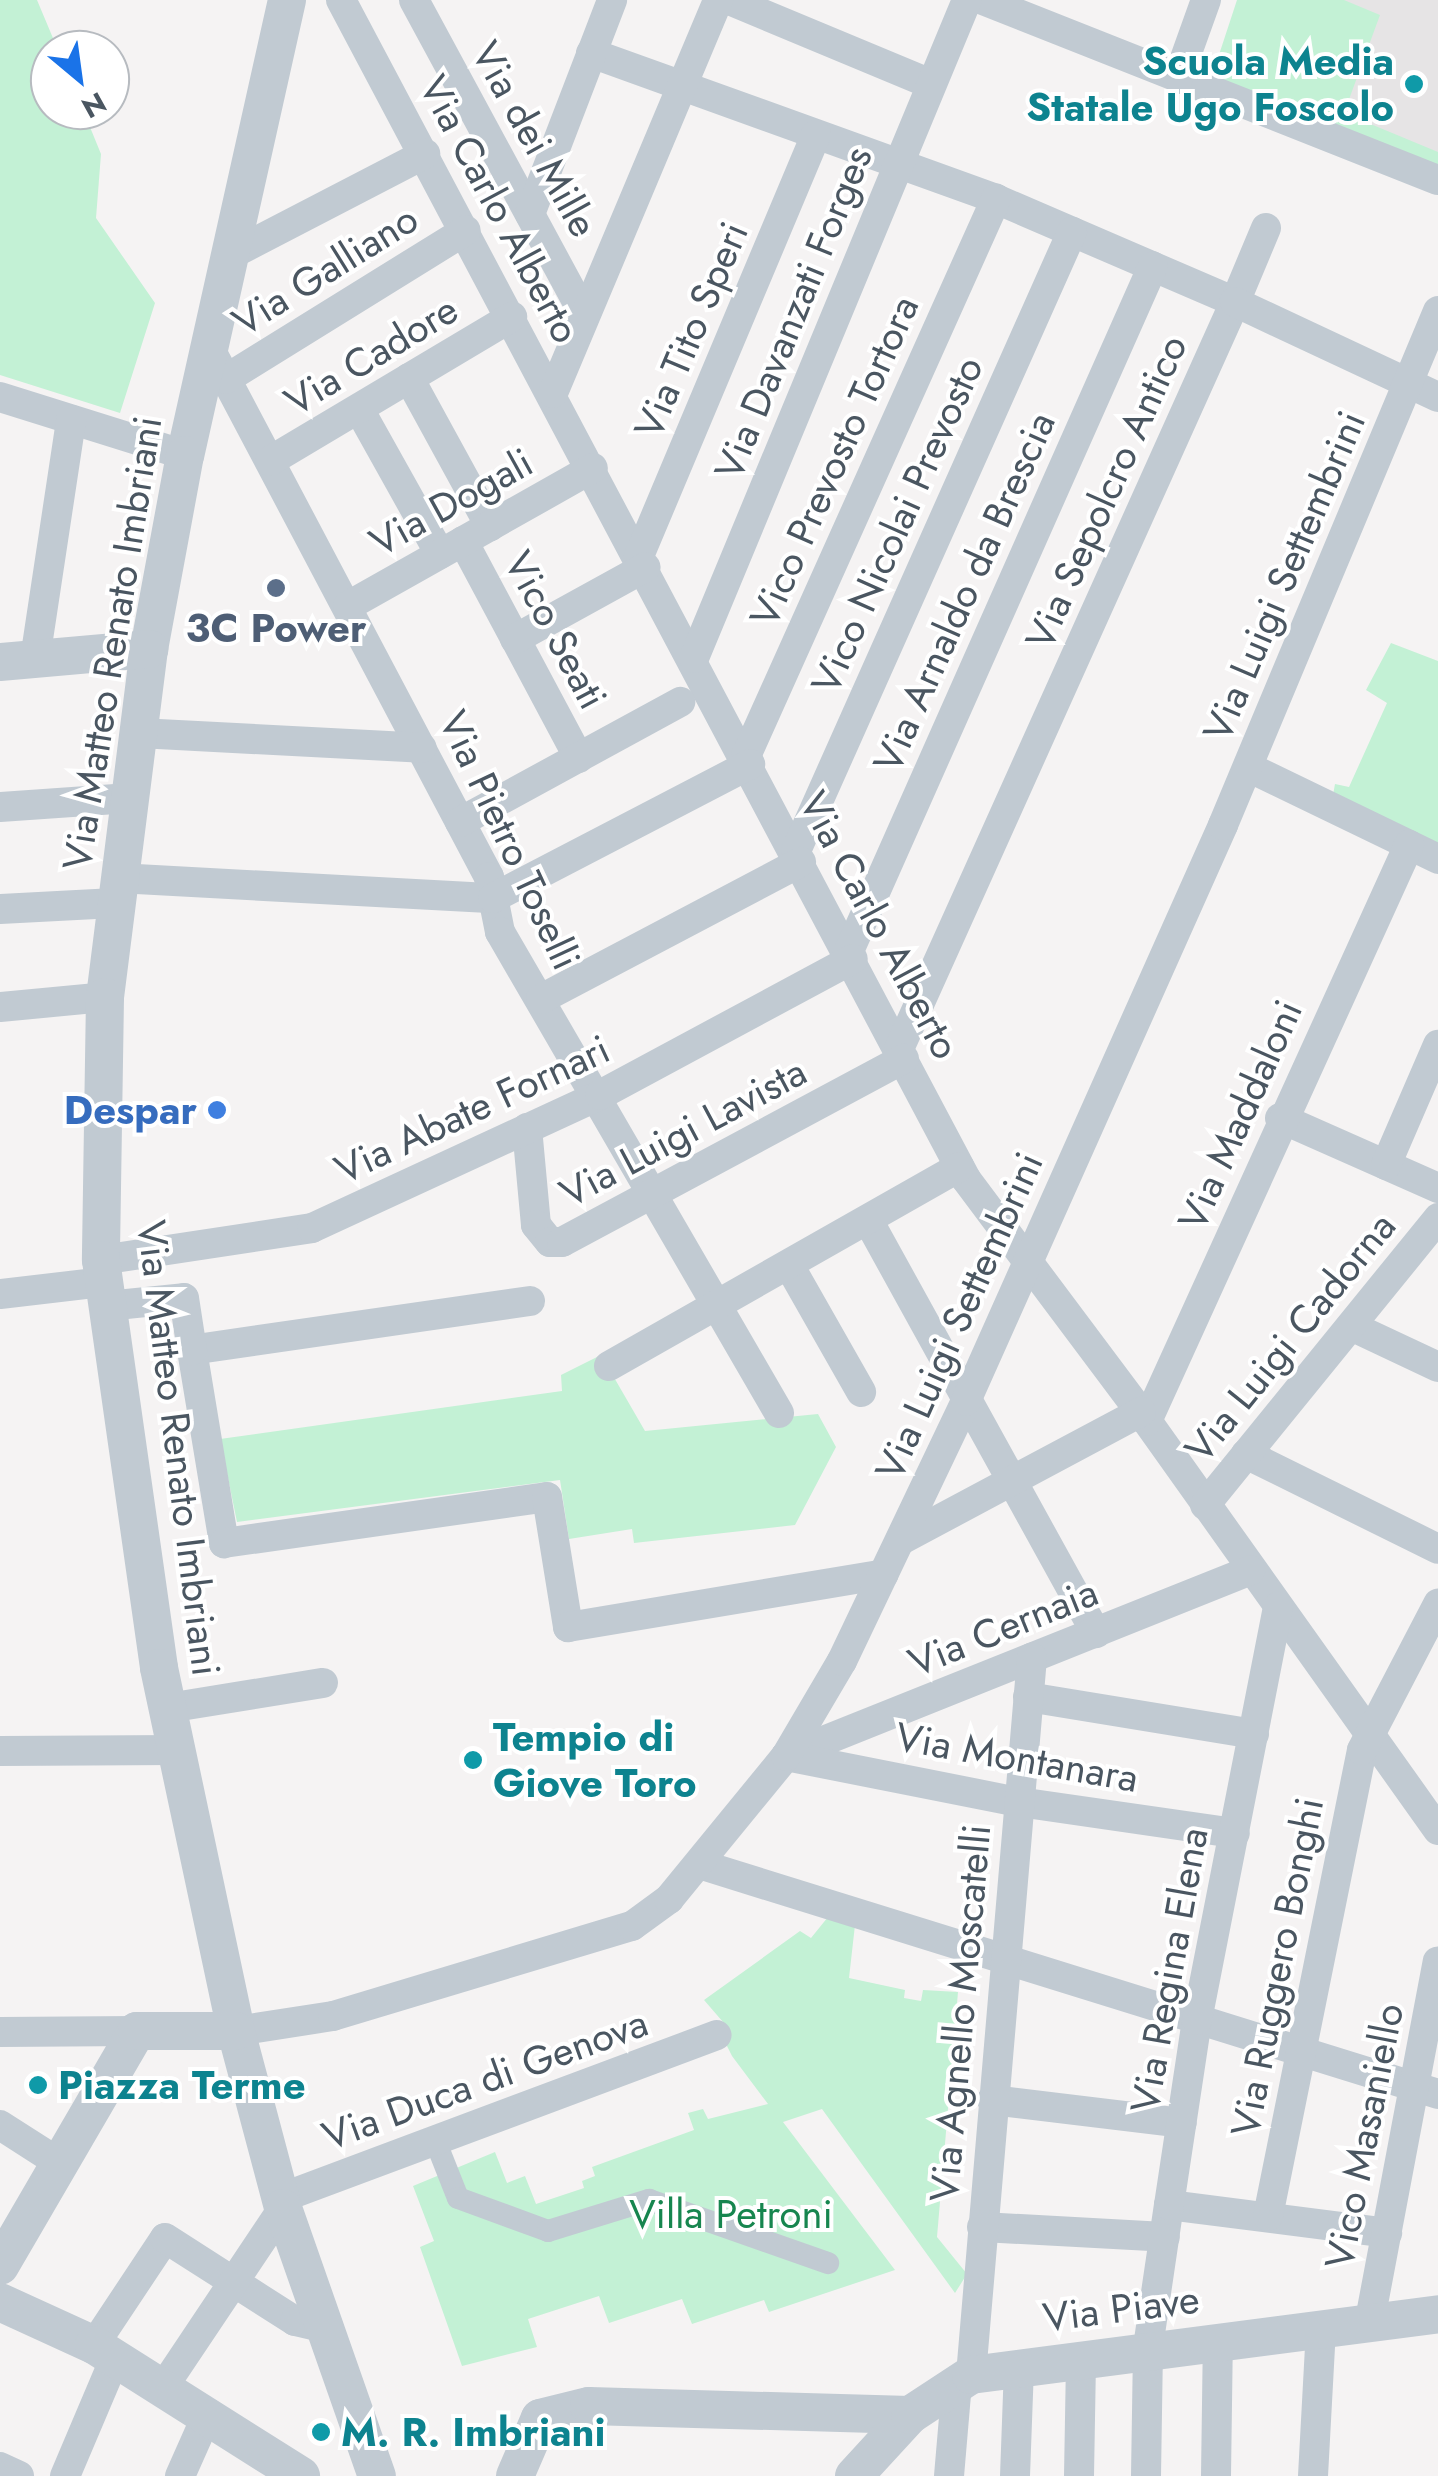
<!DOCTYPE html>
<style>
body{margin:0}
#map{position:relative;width:1438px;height:2476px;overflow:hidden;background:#f5f3f3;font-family:Jost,sans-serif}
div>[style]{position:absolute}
.education>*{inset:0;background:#e6e4e5}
.green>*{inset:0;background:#c3f1d5}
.pedestrian>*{height:22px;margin:-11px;padding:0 11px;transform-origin:11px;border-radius:11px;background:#c1cad2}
.minor>*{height:30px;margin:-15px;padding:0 15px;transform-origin:15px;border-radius:15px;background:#c1cad2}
.tertiary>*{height:38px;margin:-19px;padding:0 19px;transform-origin:19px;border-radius:19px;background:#c1cad2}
.dots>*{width:28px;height:28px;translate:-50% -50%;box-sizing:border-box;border:5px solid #fff;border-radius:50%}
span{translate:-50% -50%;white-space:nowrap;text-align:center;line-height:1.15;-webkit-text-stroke:8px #fff;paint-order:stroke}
.culture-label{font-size:40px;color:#0d838f;font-weight:700}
.right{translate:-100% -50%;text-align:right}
.left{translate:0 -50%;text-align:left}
.street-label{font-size:40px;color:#4a5661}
.service-label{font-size:40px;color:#4e5e75;font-weight:700}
.shop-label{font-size:40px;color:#366cbe;font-weight:700}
.park-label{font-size:40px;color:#17864f}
.north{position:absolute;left:30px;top:30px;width:100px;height:100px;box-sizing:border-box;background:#fff;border:2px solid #b7bbc0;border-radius:50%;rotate:151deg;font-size:28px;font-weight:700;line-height:40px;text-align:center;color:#4a5661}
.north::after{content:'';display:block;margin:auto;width:35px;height:45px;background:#1a73e8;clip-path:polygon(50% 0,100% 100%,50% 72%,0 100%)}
</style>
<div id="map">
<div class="education">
<div style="clip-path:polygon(1237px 0,1438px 0,1438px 172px,1356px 136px)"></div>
</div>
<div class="green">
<div style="clip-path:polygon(0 0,37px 0,58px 50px,50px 50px,50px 110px,83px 110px,101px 154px,96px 218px,155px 303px,120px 413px,0 375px)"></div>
<div style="clip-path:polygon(1237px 0,1344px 0,1380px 15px,1344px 113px,1438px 152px,1438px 170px,1212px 76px)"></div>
<div style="clip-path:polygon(1391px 643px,1438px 661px,1438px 843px,1333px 795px,1335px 784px,1349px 787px,1387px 703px,1366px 690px)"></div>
<div style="clip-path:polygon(601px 1355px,645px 1431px,818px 1414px,836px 1447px,795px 1525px,634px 1543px,632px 1529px,569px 1539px,560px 1480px,237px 1522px,220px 1439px,562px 1391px,561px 1375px)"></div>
<div style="clip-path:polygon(828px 1917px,855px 1925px,849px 1978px,905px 1990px,904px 1998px,921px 2001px,923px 1990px,958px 1992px,937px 2237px,967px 2274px,955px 2293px,822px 2109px,783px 2122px,895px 2270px,769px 2312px,764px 2300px,692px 2324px,682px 2299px,609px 2323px,599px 2296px,528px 2319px,537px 2347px,462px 2366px,420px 2247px,434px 2241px,413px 2186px,495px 2152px,507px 2183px,525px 2176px,536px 2204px,584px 2188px,582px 2181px,595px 2176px,592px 2167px,694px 2130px,688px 2113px,703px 2109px,708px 2119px,768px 2104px,732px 2056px,719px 2030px,723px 2022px,704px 2000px,800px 1931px,811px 1938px)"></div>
</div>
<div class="pedestrian">
<div style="left:435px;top:2140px;width:62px;rotate:68.4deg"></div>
<div style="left:458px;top:2198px;width:96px;rotate:20.1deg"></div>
<div style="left:548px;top:2231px;width:106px;rotate:-17.1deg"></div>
<div style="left:649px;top:2200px;width:190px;rotate:19.4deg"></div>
</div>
<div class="minor">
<div style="left:341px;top:0;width:1334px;rotate:62.07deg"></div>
<div style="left:966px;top:1179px;width:302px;rotate:53.2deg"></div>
<div style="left:1147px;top:1421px;width:502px;rotate:54.57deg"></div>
<div style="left:414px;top:0;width:359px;rotate:61.6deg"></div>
<div style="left:729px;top:0;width:219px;rotate:22.6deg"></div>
<div style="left:983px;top:0;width:489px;rotate:21.6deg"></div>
<div style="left:591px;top:53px;width:431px;rotate:19.8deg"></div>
<div style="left:996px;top:199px;width:260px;rotate:23.3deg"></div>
<div style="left:1235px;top:302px;width:819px;rotate:114.22deg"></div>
<div style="left:1178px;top:78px;width:83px;rotate:-70.3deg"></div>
<div style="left:530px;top:214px;width:229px;rotate:-69deg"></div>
<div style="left:1266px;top:228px;width:80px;rotate:112.7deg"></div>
<div style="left:1235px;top:302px;width:224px;rotate:25.1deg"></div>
<div style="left:230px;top:255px;width:220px;rotate:-27.4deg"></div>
<div style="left:209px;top:347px;width:599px;rotate:62.15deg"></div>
<div style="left:489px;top:877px;width:56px;rotate:78.7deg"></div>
<div style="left:500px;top:932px;width:556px;rotate:59.88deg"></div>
<div style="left:409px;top:378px;width:169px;rotate:61.3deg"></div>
<div style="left:226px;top:379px;width:282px;rotate:-31.8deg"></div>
<div style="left:553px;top:393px;width:426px;rotate:-67.2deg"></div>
<div style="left:0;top:397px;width:194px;rotate:17.4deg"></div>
<div style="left:359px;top:409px;width:166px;rotate:60.8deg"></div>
<div style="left:270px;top:461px;width:282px;rotate:-30.8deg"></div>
<div style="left:463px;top:541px;width:246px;rotate:61.9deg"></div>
<div style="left:639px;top:556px;width:457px;rotate:-67.2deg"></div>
<div style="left:348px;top:606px;width:281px;rotate:-29.4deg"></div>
<div style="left:515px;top:639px;width:149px;rotate:-28.8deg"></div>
<div style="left:694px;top:658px;width:712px;rotate:-67.47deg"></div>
<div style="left:35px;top:659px;width:242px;rotate:-81.4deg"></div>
<div style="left:139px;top:733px;width:283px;rotate:3deg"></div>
<div style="left:746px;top:756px;width:611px;rotate:-65.83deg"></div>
<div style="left:1248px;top:767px;width:211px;rotate:25.8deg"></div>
<div style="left:0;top:807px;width:130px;rotate:-4deg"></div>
<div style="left:460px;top:822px;width:251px;rotate:-28.6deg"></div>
<div style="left:796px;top:851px;width:678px;rotate:-65.97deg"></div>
<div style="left:118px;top:878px;width:376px;rotate:3.1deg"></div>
<div style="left:493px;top:898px;width:290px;rotate:-27.5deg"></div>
<div style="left:0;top:909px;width:115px;rotate:-3deg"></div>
<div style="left:849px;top:951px;width:749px;rotate:-66.07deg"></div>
<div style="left:541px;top:999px;width:294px;rotate:-27.8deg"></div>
<div style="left:0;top:1007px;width:105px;rotate:-5.4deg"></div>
<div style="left:1280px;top:1118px;width:173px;rotate:23.9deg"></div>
<div style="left:527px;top:1128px;width:97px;rotate:84.7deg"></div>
<div style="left:536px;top:1225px;width:22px;rotate:51deg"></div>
<div style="left:550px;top:1242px;width:12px"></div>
<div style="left:562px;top:1242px;width:388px;rotate:-28.2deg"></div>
<div style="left:1386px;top:1165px;width:131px;rotate:-66.6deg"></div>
<div style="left:868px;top:1220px;width:472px;rotate:61.1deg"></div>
<div style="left:101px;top:1260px;width:213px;rotate:-8.6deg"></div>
<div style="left:312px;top:1228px;width:317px;rotate:-24.8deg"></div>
<div style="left:600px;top:1095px;width:287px;rotate:-28.3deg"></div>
<div style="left:789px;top:1265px;width:146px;rotate:60.4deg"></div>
<div style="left:0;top:1294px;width:105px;rotate:-6.6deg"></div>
<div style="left:530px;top:1301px;width:342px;rotate:171.8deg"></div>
<div style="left:192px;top:1350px;width:196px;rotate:80.6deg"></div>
<div style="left:224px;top:1543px;width:326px;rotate:-8.1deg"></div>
<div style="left:547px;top:1497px;width:132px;rotate:80.8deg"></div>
<div style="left:568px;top:1627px;width:320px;rotate:-9.5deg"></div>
<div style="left:107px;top:1306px;width:77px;rotate:-5.9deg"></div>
<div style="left:184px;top:1298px;width:53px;rotate:81.3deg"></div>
<div style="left:1351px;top:1326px;width:96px;rotate:25.2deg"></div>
<div style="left:609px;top:1366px;width:403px;rotate:-29.6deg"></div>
<div style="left:1147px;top:1421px;width:633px;rotate:-65.54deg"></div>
<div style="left:1246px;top:1454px;width:214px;rotate:26.3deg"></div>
<div style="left:1205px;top:1505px;width:370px;rotate:-50.9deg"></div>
<div style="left:901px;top:1540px;width:272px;rotate:-28.1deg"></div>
<div style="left:1028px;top:1697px;width:229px;rotate:9.3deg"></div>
<div style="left:168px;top:1708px;width:157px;rotate:-9.2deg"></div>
<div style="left:0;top:1751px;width:177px;rotate:-0.3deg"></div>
<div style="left:786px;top:1756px;width:500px;rotate:-21.8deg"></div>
<div style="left:786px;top:1756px;width:237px;rotate:11.2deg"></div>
<div style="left:1019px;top:1802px;width:218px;rotate:8.2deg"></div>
<div style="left:699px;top:1864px;width:774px;rotate:17.29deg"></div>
<div style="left:236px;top:2031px;width:98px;rotate:-8.8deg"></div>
<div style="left:333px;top:2016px;width:312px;rotate:-16.8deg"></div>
<div style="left:632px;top:1926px;width:46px;rotate:-36.1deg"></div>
<div style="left:669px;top:1899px;width:185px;rotate:-50.7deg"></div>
<div style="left:786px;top:1756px;width:110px;rotate:-59.5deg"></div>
<div style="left:842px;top:1661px;width:288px;rotate:-64.5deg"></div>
<div style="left:966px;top:1401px;width:631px;rotate:-65.95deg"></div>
<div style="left:1223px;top:825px;width:557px;rotate:-67.3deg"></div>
<div style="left:0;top:2032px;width:137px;rotate:-0.4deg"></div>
<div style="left:992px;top:2100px;width:191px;rotate:6.9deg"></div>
<div style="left:0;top:2125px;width:67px;rotate:32.7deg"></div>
<div style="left:281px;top:2198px;width:465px;rotate:-20.5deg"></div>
<div style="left:1169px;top:2205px;width:220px;rotate:7.3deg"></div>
<div style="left:1268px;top:2216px;width:475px;rotate:-78.6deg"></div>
<div style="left:1362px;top:1750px;width:165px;rotate:-62.5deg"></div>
<div style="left:982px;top:2227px;width:183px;rotate:3.1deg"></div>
<div style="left:1369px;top:2325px;width:370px;rotate:-79.3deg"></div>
<div style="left:94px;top:2345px;width:128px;rotate:-56.4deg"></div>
<div style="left:165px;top:2238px;width:154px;rotate:32.6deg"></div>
<div style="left:295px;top:2321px;width:32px;rotate:13deg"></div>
<div style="left:971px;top:2375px;width:720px;rotate:-85.14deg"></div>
<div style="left:164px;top:2386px;width:214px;rotate:-56.2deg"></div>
<div style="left:0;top:2467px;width:21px;rotate:25deg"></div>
<div style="left:65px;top:2476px;width:128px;rotate:-67deg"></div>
<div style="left:180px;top:2476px;width:69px;rotate:-66deg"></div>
<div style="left:949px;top:2476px;width:94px;rotate:-85.1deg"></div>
<div style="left:1015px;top:2476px;width:109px;rotate:-87.9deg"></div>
<div style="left:1079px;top:2476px;width:118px;rotate:-89deg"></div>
<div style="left:1146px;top:2476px;width:129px;rotate:-89.1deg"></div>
<div style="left:1148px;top:2347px;width:144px;rotate:-81.6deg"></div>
<div style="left:1169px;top:2205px;width:187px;rotate:-81.4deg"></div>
<div style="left:1197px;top:2020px;width:421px;rotate:-78.9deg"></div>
<div style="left:1216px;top:2476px;width:136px;rotate:-89.2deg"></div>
<div style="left:1313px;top:2476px;width:146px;rotate:-86.9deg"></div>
</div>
<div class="tertiary">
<div style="left:287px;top:0;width:466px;rotate:102.6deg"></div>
<div style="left:185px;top:455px;width:197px;rotate:100.5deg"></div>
<div style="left:149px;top:649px;width:351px;rotate:97.2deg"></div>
<div style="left:105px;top:997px;width:263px;rotate:90.9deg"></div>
<div style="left:101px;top:1260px;width:412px;rotate:81.9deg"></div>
<div style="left:159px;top:1668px;width:371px;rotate:78deg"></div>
<div style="left:236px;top:2031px;width:183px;rotate:75.1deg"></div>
<div style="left:283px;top:2208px;width:284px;rotate:70.7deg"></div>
<div style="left:0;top:662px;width:150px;rotate:-5deg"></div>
<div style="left:0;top:2266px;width:272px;rotate:-59.8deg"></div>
<div style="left:137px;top:2031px;width:99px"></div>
<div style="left:0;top:2302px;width:103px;rotate:24.6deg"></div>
<div style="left:94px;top:2345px;width:245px;rotate:32.3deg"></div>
<div style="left:515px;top:2476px;width:63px;rotate:-66.7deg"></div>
<div style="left:540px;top:2418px;width:50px;rotate:-13.8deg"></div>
<div style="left:589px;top:2406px;width:321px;rotate:1.6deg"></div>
<div style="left:854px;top:2476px;width:83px;rotate:-47.4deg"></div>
<div style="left:910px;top:2415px;width:73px;rotate:-33.3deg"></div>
<div style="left:971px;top:2375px;width:471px;rotate:-7.4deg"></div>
</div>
<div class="dots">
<div style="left:1414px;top:84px;background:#0f9aa8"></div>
<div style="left:276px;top:588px;background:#5c6f8a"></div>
<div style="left:217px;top:1110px;background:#3f7fe0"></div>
<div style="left:473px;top:1760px;background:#0f9aa8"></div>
<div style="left:38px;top:2085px;background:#0f9aa8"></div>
<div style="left:321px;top:2432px;background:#0f9aa8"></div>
</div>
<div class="culture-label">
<span class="right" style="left:1394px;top:84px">Scuola Media<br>Statale Ugo Foscolo</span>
<span class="left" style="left:493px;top:1760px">Tempio di<br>Giove Toro</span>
<span class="left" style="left:58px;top:2085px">Piazza Terme</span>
<span class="left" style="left:341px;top:2432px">M. R. Imbriani</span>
</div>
<div class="street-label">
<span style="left:535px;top:139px;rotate:61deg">Via dei Mille</span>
<span style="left:500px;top:209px;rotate:62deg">Via Carlo Alberto</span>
<span style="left:325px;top:270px;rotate:-32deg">Via Galliano</span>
<span style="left:793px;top:313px;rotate:-68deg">Via Davanzati Forges</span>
<span style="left:691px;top:330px;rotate:-67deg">Via Tito Speri</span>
<span style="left:371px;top:355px;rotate:-31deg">Via Cadore</span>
<span style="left:834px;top:461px;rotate:-66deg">Vico Prevosto Tortora</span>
<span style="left:1106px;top:492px;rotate:-66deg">Via Sepolcro Antico</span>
<span style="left:451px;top:502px;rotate:-29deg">Via Dogali</span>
<span style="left:897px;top:525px;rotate:-66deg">Vico Nicolai Prevosto</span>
<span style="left:1284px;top:576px;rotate:-67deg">Via Luigi Settembrini</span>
<span style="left:964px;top:592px;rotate:-66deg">Via Arnaldo da Brescia</span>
<span style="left:556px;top:630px;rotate:62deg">Vico Seati</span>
<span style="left:112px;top:643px;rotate:-81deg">Via Matteo Renato Imbriani</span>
<span style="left:510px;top:840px;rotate:65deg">Via Pietro Toselli</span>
<span style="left:880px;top:925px;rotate:62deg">Via Carlo Alberto</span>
<span style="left:472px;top:1109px;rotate:-25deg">Via Abate Fornari</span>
<span style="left:1240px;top:1115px;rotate:-66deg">Via Maddaloni</span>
<span style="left:683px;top:1132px;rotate:-28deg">Via Luigi Lavista</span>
<span style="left:959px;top:1316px;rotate:-66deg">Via Luigi Settembrini</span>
<span style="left:1290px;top:1337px;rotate:-51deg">Via Luigi Cadorna</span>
<span style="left:179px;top:1448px;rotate:83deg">Via Matteo Renato Imbriani</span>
<span style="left:1003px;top:1627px;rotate:-22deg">Via Cernaia</span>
<span style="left:1017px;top:1757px;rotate:10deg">Via Montanara</span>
<span style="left:1277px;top:1967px;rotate:-79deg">Via Ruggero Bonghi</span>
<span style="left:1169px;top:1970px;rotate:-80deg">Via Regina Elena</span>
<span style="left:960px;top:2013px;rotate:-85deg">Via Agnello Moscatelli</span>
<span style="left:485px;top:2079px;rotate:-20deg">Via Duca di Genova</span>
<span style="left:1364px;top:2136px;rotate:-79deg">Vico Masaniello</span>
<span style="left:1121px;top:2308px;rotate:-7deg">Via Piave</span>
</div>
<div class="service-label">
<span style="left:276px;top:628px">3C Power</span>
</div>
<div class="shop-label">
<span class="right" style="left:197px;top:1110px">Despar</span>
</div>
<div class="park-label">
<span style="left:731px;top:2214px">Villa Petroni</span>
</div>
<div class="north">N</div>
</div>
